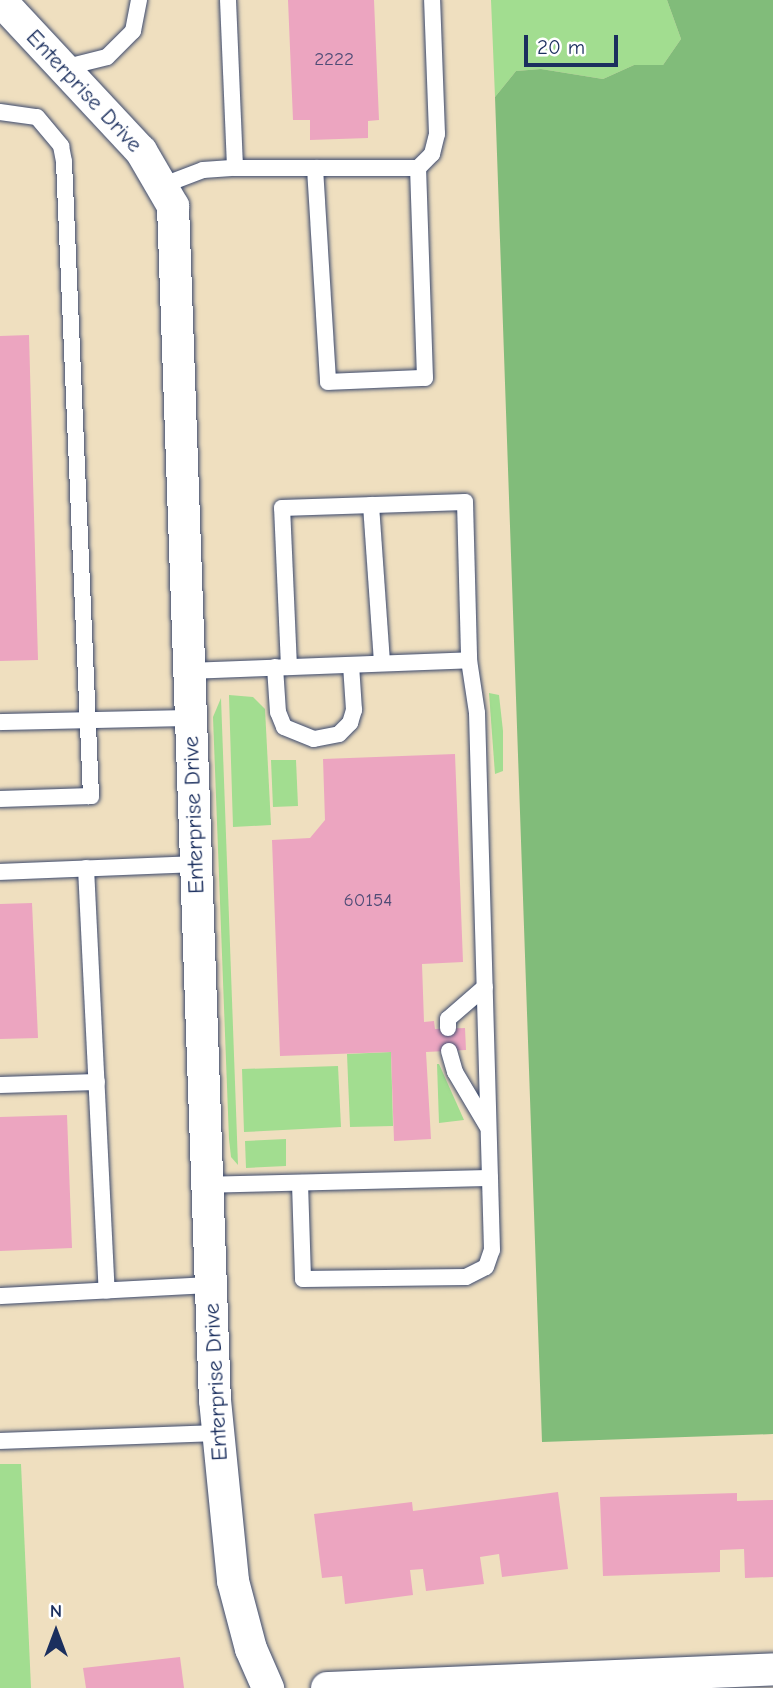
<!DOCTYPE html>
<style>
body{margin:0}
#map{position:relative;width:773px;height:1688px;overflow:hidden;background:#efdfbf;font-family:"Comic Neue",sans-serif}
div>[style]{position:absolute}
.green>*{inset:0;background:#a2dd90}
.forest>*{inset:0;background:#81bc7a}
.building>*{inset:0;background:#eca5c0}
.roads{filter:drop-shadow(0 0 2px #3b496d) drop-shadow(0 0 2px #3b496d)}
.service>*{height:16px;margin:-8px;padding:0 8px;transform-origin:8px;border-radius:8px;background:#fff}
.minor>*{height:32px;margin:-16px;padding:0 16px;transform-origin:16px;border-radius:16px;background:#fff}
span{translate:-50% -50%;white-space:nowrap;text-align:center;line-height:1.15;-webkit-text-stroke:6px #fff;paint-order:stroke}
.number-label{font-size:19px;color:#4f4c76}
.number-label span{-webkit-text-stroke-width:0}
.street-label{font-size:23px;color:#1b2f5e}
.north{position:absolute;left:21px;top:1597px;width:70px;height:70px;-webkit-text-stroke:5px #fff;paint-order:stroke;rotate:0deg;font-size:19px;font-weight:700;line-height:28px;text-align:center;color:#1b2f5e}
.north::after{content:'';display:block;margin:auto;width:24px;height:32px;background:#1b2f5e;clip-path:polygon(50% 0,100% 100%,50% 72%,0 100%)}
.scale{position:absolute;left:524px;top:35px;width:94px;height:32px;box-sizing:border-box;border:4px solid #1b2f5e;border-top:0;padding-left:9px;font-size:21px;line-height:24px;white-space:nowrap;color:#1b2f5e;-webkit-text-stroke:5px #fff;paint-order:stroke}
</style>
<div id="map">
<div class="green">
<div style="clip-path:polygon(491px 0,667px 0,681px 39px,663px 65px,634px 65px,603px 79px,541px 69px,516px 71px,495px 97px)"></div>
<div style="clip-path:polygon(489px 693px,499px 695px,503px 731px,503px 771px,495px 774px)"></div>
<div style="clip-path:polygon(229px 695px,253px 697px,265px 709px,271px 825px,233px 827px)"></div>
<div style="clip-path:polygon(221px 698px,238px 1165px,231px 1157px,229px 1139px,213px 717px)"></div>
<div style="clip-path:polygon(271px 760px,296px 760px,298px 806px,273px 807px)"></div>
<div style="clip-path:polygon(391px 1052px,393px 1126px,350px 1127px,347px 1054px)"></div>
<div style="clip-path:polygon(437px 1064px,439px 1064px,464px 1120px,439px 1123px)"></div>
<div style="clip-path:polygon(338px 1066px,341px 1127px,244px 1132px,242px 1069px)"></div>
<div style="clip-path:polygon(286px 1139px,286px 1166px,246px 1168px,245px 1141px)"></div>
<div style="clip-path:polygon(0 1464px,21px 1464px,31px 1688px,0 1688px)"></div>
</div>
<div class="forest">
<div style="clip-path:polygon(667px 0,773px 0,773px 1434px,542px 1442px,495px 97px,516px 71px,541px 69px,603px 79px,634px 65px,663px 65px,681px 39px)"></div>
</div>
<div class="building">
<div style="clip-path:polygon(288px 0,374px 0,379px 120px,368px 121px,368px 138px,310px 140px,310px 120px,293px 120px)"></div>
<div style="clip-path:polygon(29px 335px,38px 660px,0 661px,0 336px)"></div>
<div style="clip-path:polygon(455px 754px,463px 962px,422px 964px,424px 1022px,434px 1021px,435px 1029px,465px 1028px,466px 1050px,426px 1052px,431px 1139px,394px 1141px,391px 1052px,280px 1056px,272px 840px,310px 838px,325px 820px,323px 759px)"></div>
<div style="clip-path:polygon(32px 903px,38px 1038px,0 1039px,0 904px)"></div>
<div style="clip-path:polygon(67px 1115px,72px 1248px,0 1251px,0 1117px)"></div>
<div style="clip-path:polygon(558px 1492px,568px 1569px,502px 1577px,499px 1554px,480px 1557px,484px 1584px,426px 1591px,423px 1569px,410px 1570px,413px 1595px,345px 1604px,342px 1576px,322px 1578px,314px 1514px,412px 1502px,413px 1511px)"></div>
<div style="clip-path:polygon(737px 1493px,737px 1501px,773px 1500px,773px 1577px,745px 1578px,744px 1549px,720px 1550px,720px 1572px,603px 1576px,600px 1497px)"></div>
<div style="clip-path:polygon(180px 1657px,184px 1688px,86px 1688px,83px 1668px)"></div>
</div>
<div class="roads">
<div class="service">
<div style="left:228px;top:0;width:168px;rotate:87.6deg"></div>
<div style="left:63px;top:68px;width:45px;rotate:-14deg"></div>
<div style="left:107px;top:57px;width:37px;rotate:-45deg"></div>
<div style="left:133px;top:31px;width:32px;rotate:-79deg"></div>
<div style="left:0;top:112px;width:37px;rotate:8deg"></div>
<div style="left:37px;top:117px;width:38px;rotate:50deg"></div>
<div style="left:61px;top:146px;width:16px;rotate:79deg"></div>
<div style="left:64px;top:162px;width:635px;rotate:87.56deg"></div>
<div style="left:91px;top:796px;width:91px;rotate:178.1deg"></div>
<div style="left:315px;top:168px;width:214px;rotate:86.5deg"></div>
<div style="left:328px;top:382px;width:97px;rotate:-2.4deg"></div>
<div style="left:425px;top:378px;width:210px;rotate:-91.9deg"></div>
<div style="left:418px;top:168px;width:20px;rotate:-45deg"></div>
<div style="left:432px;top:154px;width:21px;rotate:-76deg"></div>
<div style="left:437px;top:134px;width:134px;rotate:-92.1deg"></div>
<div style="left:161px;top:186px;width:45px;rotate:-20.9deg"></div>
<div style="left:203px;top:170px;width:32px;rotate:-4deg"></div>
<div style="left:235px;top:168px;width:183px"></div>
<div style="left:371px;top:505px;width:158px;rotate:86deg"></div>
<div style="left:275px;top:667px;width:45px;rotate:86.2deg"></div>
<div style="left:278px;top:712px;width:16px;rotate:68deg"></div>
<div style="left:284px;top:727px;width:32px;rotate:22deg"></div>
<div style="left:314px;top:739px;width:25px;rotate:-11deg"></div>
<div style="left:339px;top:734px;width:16px;rotate:-45deg"></div>
<div style="left:350px;top:723px;width:14px;rotate:-73deg"></div>
<div style="left:354px;top:710px;width:45px;rotate:-93.8deg"></div>
<div style="left:289px;top:667px;width:159px;rotate:-92.5deg"></div>
<div style="left:282px;top:508px;width:183px;rotate:-1.9deg"></div>
<div style="left:465px;top:502px;width:158px;rotate:88.5deg"></div>
<div style="left:189px;top:671px;width:280px;rotate:-2.2deg"></div>
<div style="left:469px;top:660px;width:54px;rotate:81.4deg"></div>
<div style="left:477px;top:713px;width:465px;rotate:88.4deg"></div>
<div style="left:490px;top:1178px;width:283px;rotate:178.6deg"></div>
<div style="left:0;top:722px;width:191px;rotate:-1.2deg"></div>
<div style="left:86px;top:868px;width:423px;rotate:87.2deg"></div>
<div style="left:0;top:872px;width:196px;rotate:-2.3deg"></div>
<div style="left:448px;top:1028px;width:9px;rotate:-90deg"></div>
<div style="left:448px;top:1019px;width:49px;rotate:-40.9deg"></div>
<div style="left:449px;top:1051px;width:22px;rotate:74deg"></div>
<div style="left:455px;top:1072px;width:63px;rotate:59.3deg"></div>
<div style="left:0;top:1085px;width:97px;rotate:-1.8deg"></div>
<div style="left:300px;top:1183px;width:96px;rotate:88.2deg"></div>
<div style="left:303px;top:1279px;width:163px;rotate:-0.7deg"></div>
<div style="left:466px;top:1277px;width:22px;rotate:-27deg"></div>
<div style="left:486px;top:1267px;width:18px;rotate:-71deg"></div>
<div style="left:492px;top:1250px;width:72px;rotate:-91.6deg"></div>
<div style="left:0;top:1296px;width:211px;rotate:-3deg"></div>
<div style="left:0;top:1441px;width:217px;rotate:-2.1deg"></div>
</div>
<div class="minor">
<div style="left:0;top:0;width:207px;rotate:47deg"></div>
<div style="left:141px;top:151px;width:64px;rotate:59.8deg"></div>
<div style="left:173px;top:206px;width:1195px;rotate:87.99deg"></div>
<div style="left:215px;top:1400px;width:182px;rotate:84.3deg"></div>
<div style="left:233px;top:1581px;width:70px;rotate:75.2deg"></div>
<div style="left:251px;top:1649px;width:43px;rotate:66.4deg"></div>
<div style="left:327px;top:1688px;width:446px;rotate:-2.4deg"></div>
</div>
</div>
<div class="number-label">
<span style="left:334px;top:60px">2222</span>
<span style="left:368px;top:901px">60154</span>
</div>
<div class="street-label">
<span style="left:84px;top:91px;rotate:47deg">Enterprise Drive</span>
<span style="left:194px;top:815px;rotate:-92deg">Enterprise Drive</span>
<span style="left:216px;top:1382px;rotate:-93deg">Enterprise Drive</span>
</div>
<div class="north">N</div>
<div class="scale">20 m</div>
</div>
